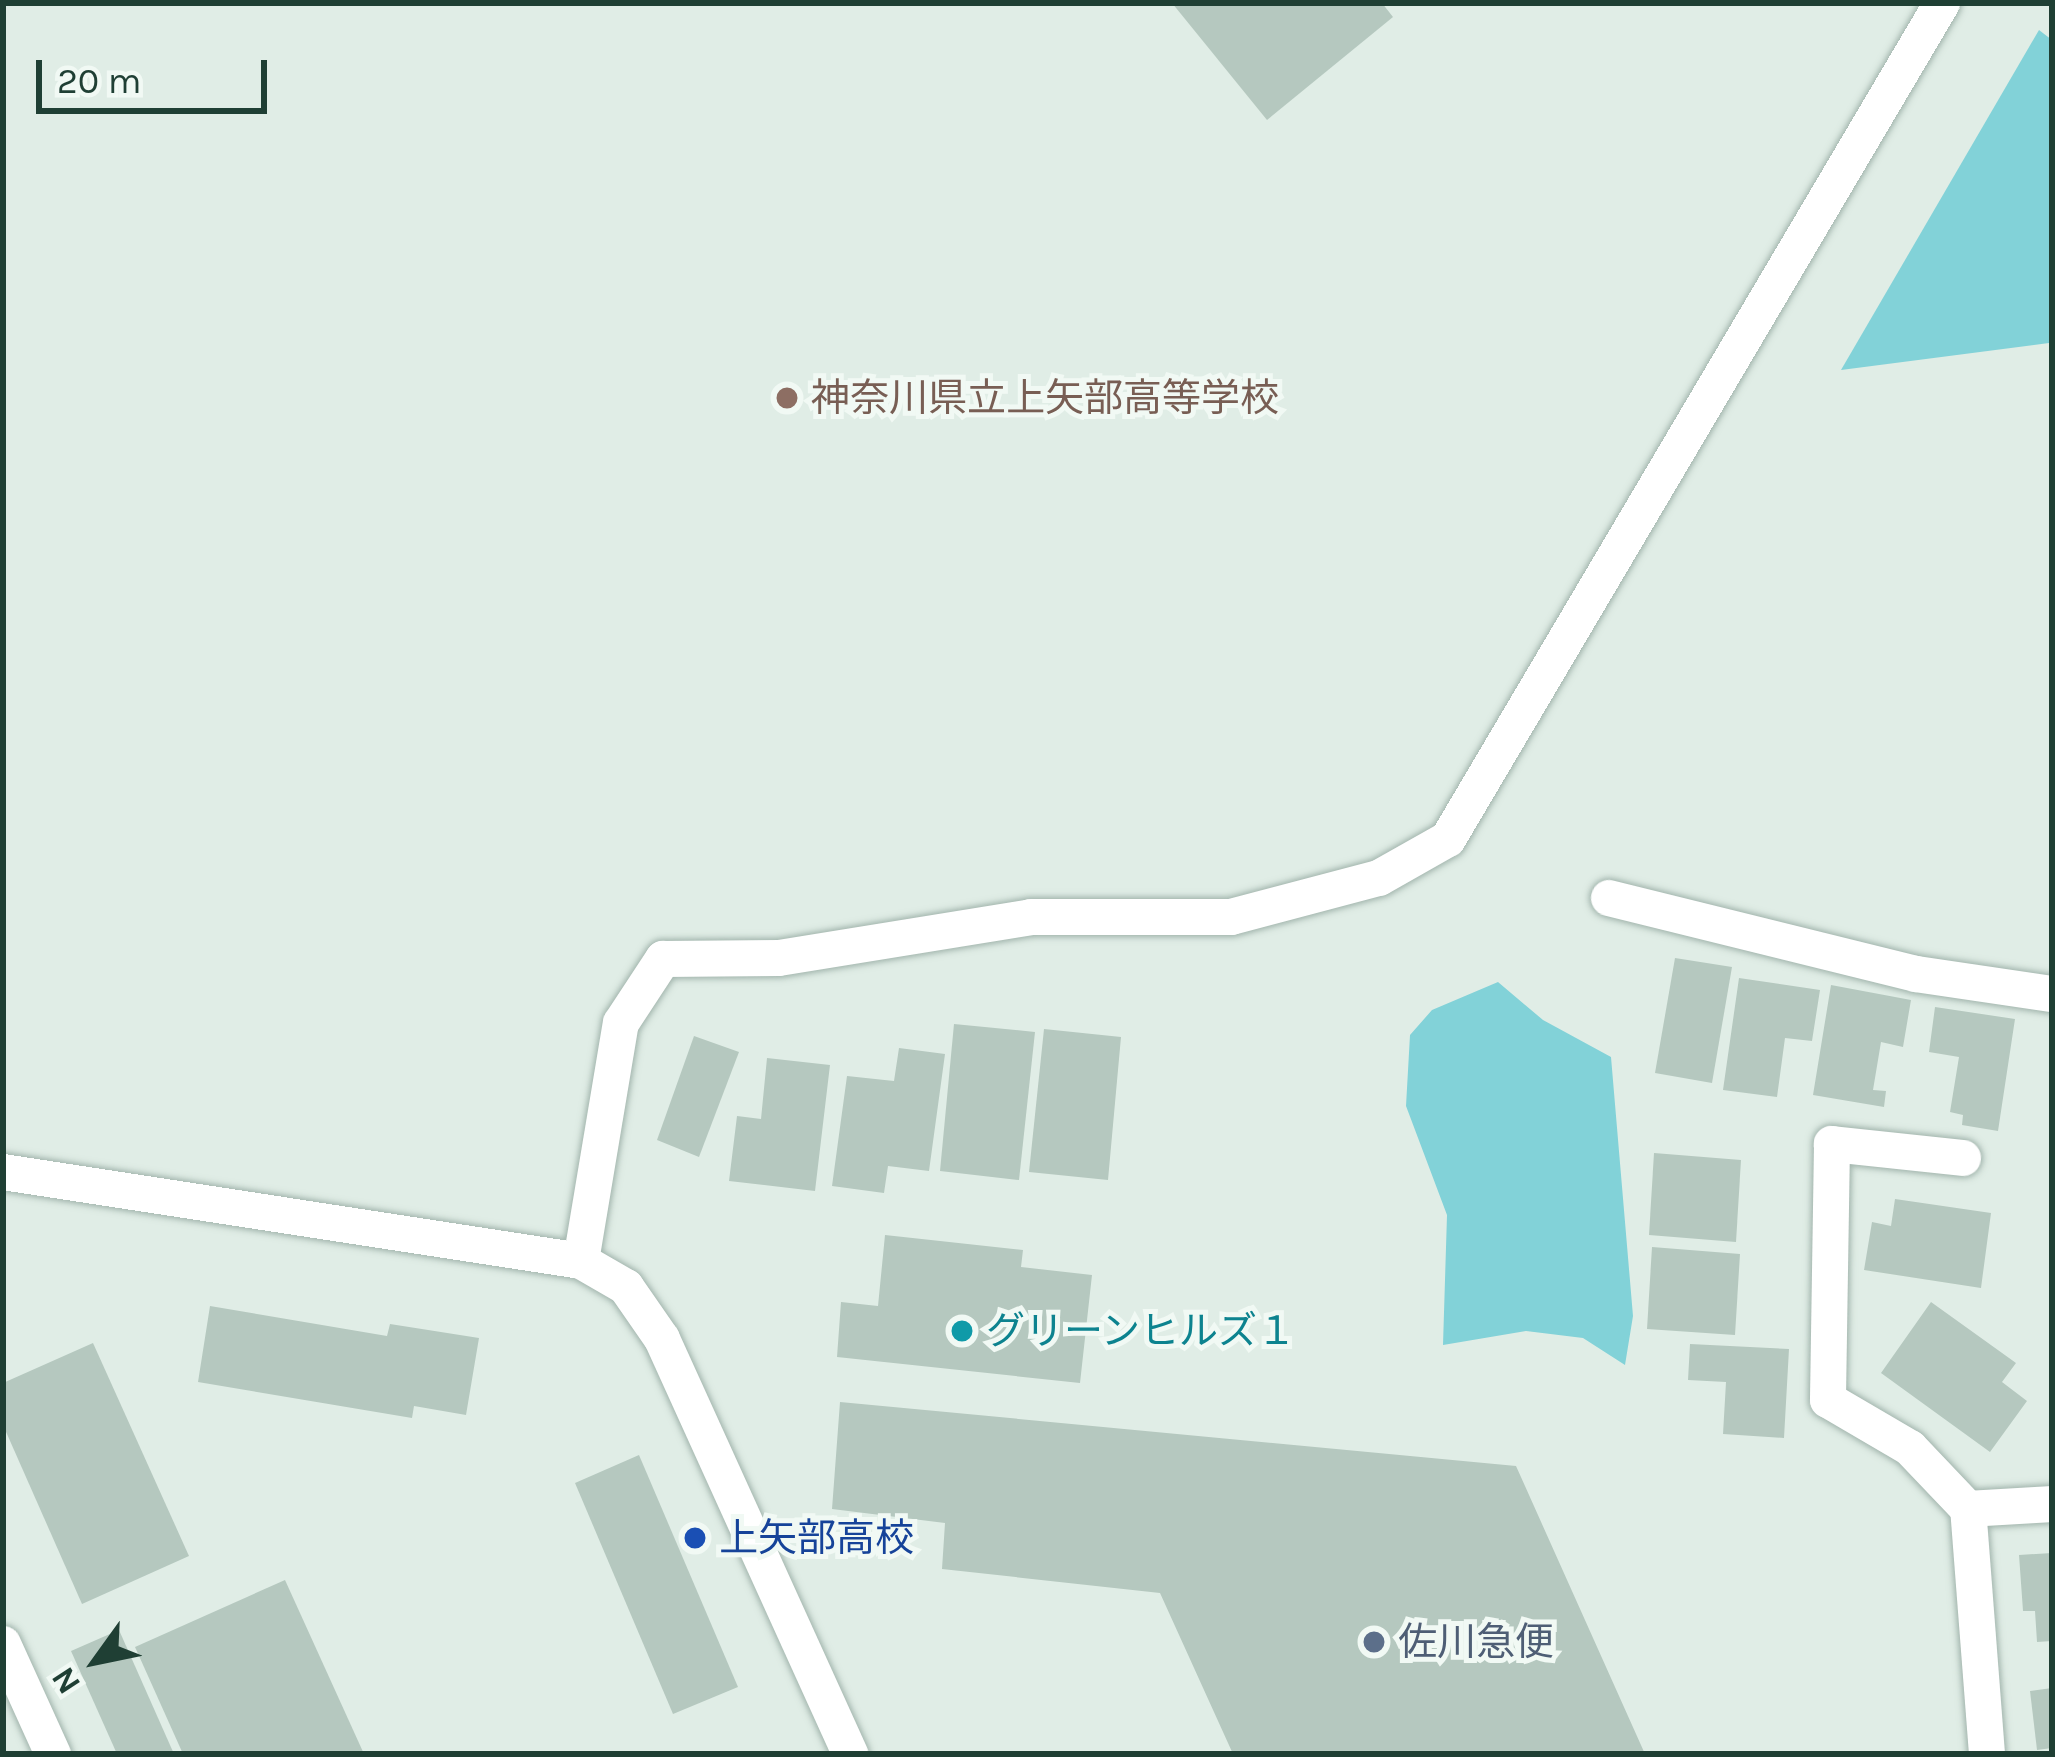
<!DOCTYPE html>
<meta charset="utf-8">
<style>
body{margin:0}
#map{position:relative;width:2055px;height:1757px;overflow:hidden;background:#e0ede6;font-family:Karla,"Noto Sans JP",sans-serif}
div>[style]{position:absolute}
.water>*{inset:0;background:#82d2d8}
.building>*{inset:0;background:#b5c8bf}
.roads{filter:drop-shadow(0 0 3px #a2b5ad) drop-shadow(0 0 3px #a2b5ad)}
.lane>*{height:36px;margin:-18px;padding:0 18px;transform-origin:18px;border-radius:18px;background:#fff}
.street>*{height:36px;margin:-18px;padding:0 18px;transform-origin:18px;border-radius:18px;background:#fff}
.secondary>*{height:36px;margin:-18px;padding:0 18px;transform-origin:18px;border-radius:18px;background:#fff}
.dots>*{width:33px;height:33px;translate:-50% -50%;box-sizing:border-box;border:6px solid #f1f9f4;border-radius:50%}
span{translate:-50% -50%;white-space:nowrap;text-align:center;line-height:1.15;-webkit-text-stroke:10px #f1f9f4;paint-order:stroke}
.education-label{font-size:39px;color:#785e54}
.left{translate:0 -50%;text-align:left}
.culture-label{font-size:39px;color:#0d838f}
.transit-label{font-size:39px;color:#164399}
.service-label{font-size:39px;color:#4e5e75}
.frame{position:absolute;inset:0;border:6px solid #1f3f34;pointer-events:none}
.north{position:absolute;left:36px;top:1601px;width:120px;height:120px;-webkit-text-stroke:9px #f1f9f4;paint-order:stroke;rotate:237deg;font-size:33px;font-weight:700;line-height:48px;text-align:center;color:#1f3f34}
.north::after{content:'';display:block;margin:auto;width:42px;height:54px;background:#1f3f34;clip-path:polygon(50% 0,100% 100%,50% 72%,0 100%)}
.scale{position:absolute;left:36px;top:60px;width:231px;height:54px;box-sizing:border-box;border:6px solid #1f3f34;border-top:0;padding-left:15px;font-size:36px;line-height:42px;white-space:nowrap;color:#1f3f34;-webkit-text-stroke:9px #f1f9f4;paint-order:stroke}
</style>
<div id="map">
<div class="water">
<div style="clip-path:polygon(2039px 30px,2052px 40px,2049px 343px,1841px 370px)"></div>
<div style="clip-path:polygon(1498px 982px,1543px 1020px,1611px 1057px,1633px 1316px,1625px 1365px,1583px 1338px,1526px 1331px,1443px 1345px,1447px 1215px,1406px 1106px,1410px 1035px,1432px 1010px)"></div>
</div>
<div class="building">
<div style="clip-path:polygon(1172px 3px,1382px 3px,1393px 17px,1267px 120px)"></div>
<div style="clip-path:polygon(1675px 958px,1732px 967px,1712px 1083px,1655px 1073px)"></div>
<div style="clip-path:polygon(1739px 978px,1820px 990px,1812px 1041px,1785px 1038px,1777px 1097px,1723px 1090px)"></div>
<div style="clip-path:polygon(1831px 985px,1911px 1000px,1903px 1047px,1881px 1042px,1873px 1090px,1886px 1091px,1884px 1107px,1813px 1095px)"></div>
<div style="clip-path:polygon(1935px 1007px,2015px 1019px,1998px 1131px,1962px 1125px,1963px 1115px,1950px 1112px,1959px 1057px,1929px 1052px)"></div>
<div style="clip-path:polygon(954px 1024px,1035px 1032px,1019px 1180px,940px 1171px)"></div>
<div style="clip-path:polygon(1044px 1029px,1121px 1037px,1108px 1180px,1029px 1172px)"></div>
<div style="clip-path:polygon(694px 1036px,739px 1052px,699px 1157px,657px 1140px)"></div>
<div style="clip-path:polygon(899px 1048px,945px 1054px,929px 1171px,888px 1166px,884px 1193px,832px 1186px,847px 1076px,894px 1081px)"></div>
<div style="clip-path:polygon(767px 1058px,830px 1065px,815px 1191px,729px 1181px,737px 1116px,761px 1119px)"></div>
<div style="clip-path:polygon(1654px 1153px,1741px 1160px,1736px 1242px,1649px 1235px)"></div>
<div style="clip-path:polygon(1895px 1199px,1991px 1213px,1981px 1288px,1864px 1270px,1872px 1222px,1891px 1226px)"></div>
<div style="clip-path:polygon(885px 1235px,1023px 1250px,1021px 1267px,1092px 1275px,1080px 1383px,837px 1357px,841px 1302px,878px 1306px)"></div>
<div style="clip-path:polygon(1652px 1247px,1740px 1254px,1735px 1335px,1647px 1329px)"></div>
<div style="clip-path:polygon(1931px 1302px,2016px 1363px,2002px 1382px,2027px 1401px,1990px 1452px,1881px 1373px)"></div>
<div style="clip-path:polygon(210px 1306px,387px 1336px,390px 1324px,479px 1338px,466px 1415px,414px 1406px,412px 1418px,198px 1382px)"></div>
<div style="clip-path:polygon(93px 1343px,189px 1556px,82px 1604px,3px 1425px,3px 1383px)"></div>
<div style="clip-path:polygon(1690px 1344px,1789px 1349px,1784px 1438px,1723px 1434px,1726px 1382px,1688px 1380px)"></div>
<div style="clip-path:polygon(840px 1402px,1516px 1466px,1645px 1754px,1233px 1754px,1160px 1593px,942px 1569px,945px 1523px,832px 1509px)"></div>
<div style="clip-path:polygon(639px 1455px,738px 1687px,673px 1714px,575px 1483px)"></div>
<div style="clip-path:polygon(2052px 1553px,2052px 1641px,2037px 1642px,2035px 1611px,2023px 1611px,2019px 1555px)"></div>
<div style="clip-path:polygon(285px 1580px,364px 1754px,183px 1754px,135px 1647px)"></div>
<div style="clip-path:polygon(119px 1630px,174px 1754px,117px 1754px,71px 1651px)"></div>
<div style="clip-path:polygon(2052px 1688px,2052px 1748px,2037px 1750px,2030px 1691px)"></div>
</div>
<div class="roads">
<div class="lane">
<div style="left:1609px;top:898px;width:316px;rotate:13.9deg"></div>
<div style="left:1916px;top:974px;width:137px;rotate:8.4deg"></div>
<div style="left:1963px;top:1158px;width:132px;rotate:-173.9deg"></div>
<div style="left:1832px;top:1144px;width:256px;rotate:90.9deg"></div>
<div style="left:1828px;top:1400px;width:95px;rotate:30.3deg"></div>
<div style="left:1910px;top:1448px;width:84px;rotate:46.4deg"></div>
</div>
<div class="street">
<div style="left:581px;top:1261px;width:241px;rotate:-80.5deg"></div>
<div style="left:621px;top:1023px;width:77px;rotate:-56.7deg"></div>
<div style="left:663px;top:959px;width:116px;rotate:-0.5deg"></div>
<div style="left:779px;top:958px;width:255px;rotate:-9.2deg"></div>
<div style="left:1031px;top:917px;width:200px"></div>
<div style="left:1231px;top:917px;width:153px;rotate:-14.8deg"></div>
<div style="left:1379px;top:878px;width:79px;rotate:-29.5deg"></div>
<div style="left:1448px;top:839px;width:971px;rotate:-59.42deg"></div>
<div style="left:3px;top:1644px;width:121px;rotate:65.6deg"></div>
<div style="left:1987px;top:1754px;width:246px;rotate:-94.4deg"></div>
<div style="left:1968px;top:1509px;width:84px;rotate:-3.4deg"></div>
</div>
<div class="secondary">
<div style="left:3px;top:1172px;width:585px;rotate:8.75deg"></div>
<div style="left:581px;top:1261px;width:52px;rotate:30deg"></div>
<div style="left:626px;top:1287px;width:63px;rotate:55.3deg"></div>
<div style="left:662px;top:1339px;width:456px;rotate:65.6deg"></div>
</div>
</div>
<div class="dots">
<div style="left:787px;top:398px;background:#8d6e63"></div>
<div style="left:962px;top:1331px;background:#0f9aa8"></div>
<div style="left:695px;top:1538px;background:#1a4fb4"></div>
<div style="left:1374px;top:1642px;background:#5c6f8a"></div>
</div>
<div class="education-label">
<span class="left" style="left:811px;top:398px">神奈川県立上矢部高等学校</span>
</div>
<div class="culture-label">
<span class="left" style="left:986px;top:1331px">グリーンヒルズ１</span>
</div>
<div class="transit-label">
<span class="left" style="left:719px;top:1538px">上矢部高校</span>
</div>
<div class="service-label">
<span class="left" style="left:1398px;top:1642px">佐川急便</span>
</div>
<div class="frame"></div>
<div class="north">N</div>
<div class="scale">20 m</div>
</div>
